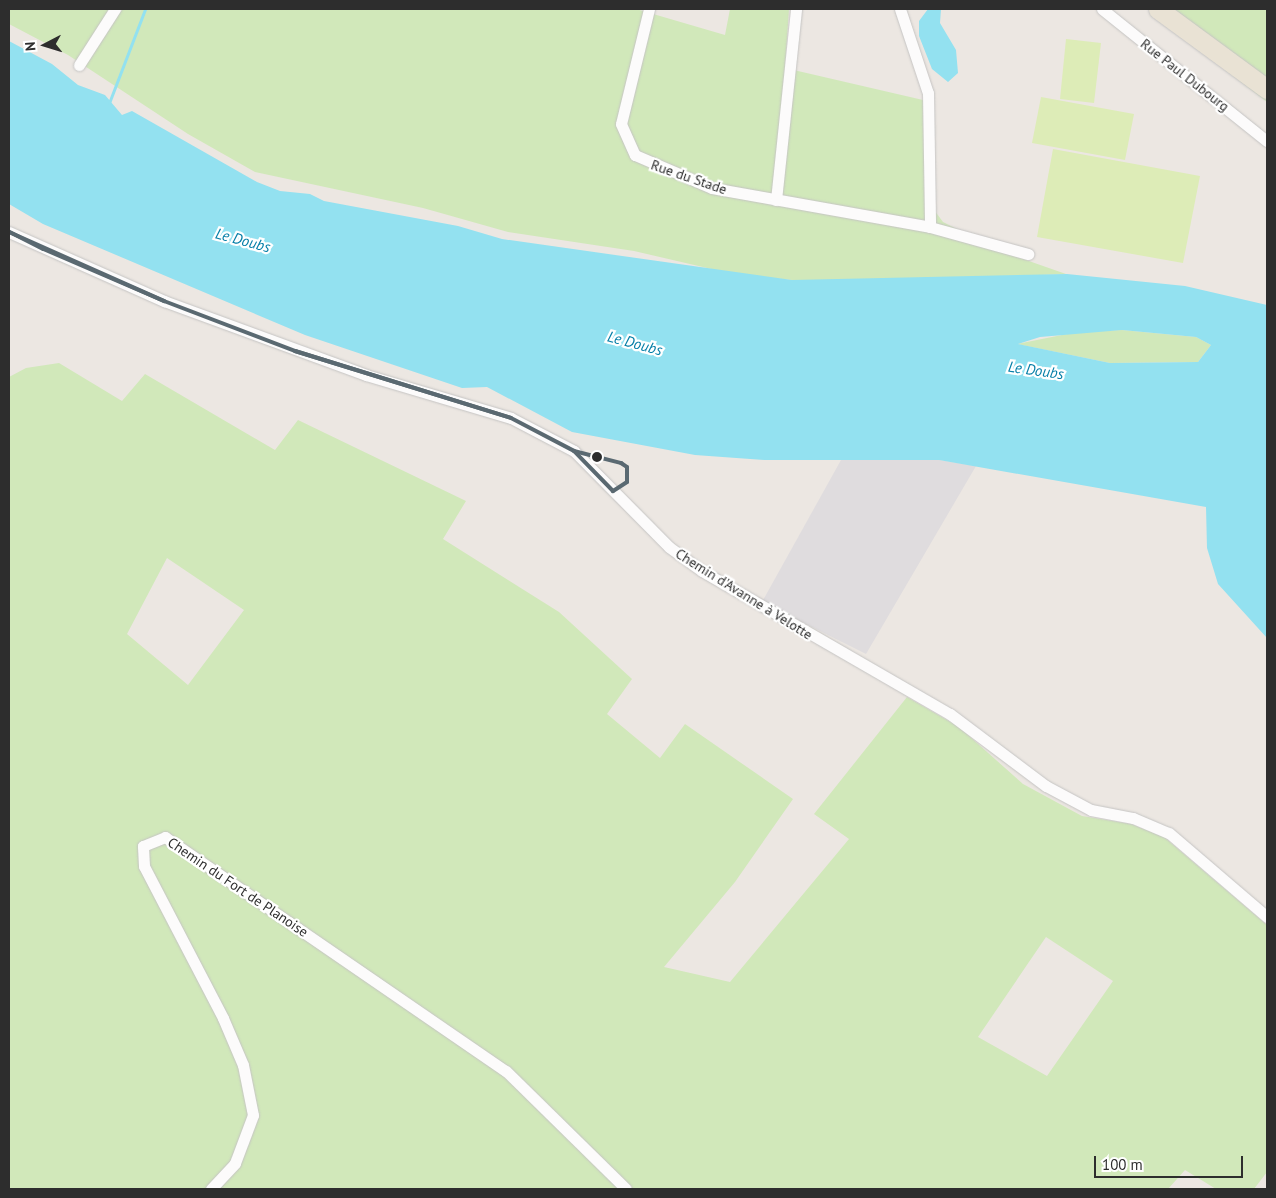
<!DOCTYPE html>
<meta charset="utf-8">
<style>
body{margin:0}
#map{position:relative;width:1276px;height:1198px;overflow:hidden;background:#ece7e2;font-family:"PT Sans",sans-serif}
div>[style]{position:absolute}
.industrial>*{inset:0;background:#dfdcde}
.green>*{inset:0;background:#d1e8ba}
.pitch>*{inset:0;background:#ddecb7}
.water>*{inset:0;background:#93e1f0}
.stream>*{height:3px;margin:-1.5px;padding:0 1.5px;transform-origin:1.5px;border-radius:1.5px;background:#93e1f0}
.roads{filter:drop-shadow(0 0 1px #c5c4c3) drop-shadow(0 0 1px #c5c4c3)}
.minor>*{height:11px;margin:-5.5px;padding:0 5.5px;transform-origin:5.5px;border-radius:5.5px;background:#fcfbfb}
.primary>*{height:19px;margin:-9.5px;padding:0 9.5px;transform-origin:9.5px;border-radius:9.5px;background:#e9e2d4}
.bus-1>*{height:4px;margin:-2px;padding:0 2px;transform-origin:2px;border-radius:2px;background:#5a6971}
.dots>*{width:14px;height:14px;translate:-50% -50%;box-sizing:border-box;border:2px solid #fff;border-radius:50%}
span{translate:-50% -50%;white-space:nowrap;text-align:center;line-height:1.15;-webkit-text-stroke:4.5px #fff;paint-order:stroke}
.street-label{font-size:14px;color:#2d2d2d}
.water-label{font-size:15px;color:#067fa8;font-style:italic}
.frame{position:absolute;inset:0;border:10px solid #2d2d2d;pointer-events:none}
.north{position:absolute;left:20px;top:20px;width:50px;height:50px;-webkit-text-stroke:4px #fff;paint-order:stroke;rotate:265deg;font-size:14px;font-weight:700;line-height:20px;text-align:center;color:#2d2d2d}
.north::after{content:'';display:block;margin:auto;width:18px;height:22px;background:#2d2d2d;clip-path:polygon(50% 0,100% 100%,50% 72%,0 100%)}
.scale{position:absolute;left:1094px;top:1156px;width:149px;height:22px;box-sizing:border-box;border:2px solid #2d2d2d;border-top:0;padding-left:6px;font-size:15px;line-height:18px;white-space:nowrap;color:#2d2d2d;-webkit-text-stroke:4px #fff;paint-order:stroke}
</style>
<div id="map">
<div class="industrial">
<div style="clip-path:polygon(841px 460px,939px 460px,976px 466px,866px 654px,762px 602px)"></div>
</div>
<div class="green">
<div style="clip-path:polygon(9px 9px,636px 9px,725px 35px,730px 9px,789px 9px,785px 68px,923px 100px,926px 199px,943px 222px,1003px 252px,1066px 274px,893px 281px,792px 280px,733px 274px,634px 251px,508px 232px,423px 208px,255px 172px,188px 134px,68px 55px,9px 24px)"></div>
<div style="clip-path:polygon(1169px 9px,1267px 9px,1267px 102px,1180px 35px)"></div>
<div style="clip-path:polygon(1122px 330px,1196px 337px,1211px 345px,1198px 362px,1110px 363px,1017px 344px,1077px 332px)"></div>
<div style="clip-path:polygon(evenodd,59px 363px,122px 401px,145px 374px,275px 450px,298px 420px,466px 501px,443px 539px,559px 612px,632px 679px,607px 714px,660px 758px,685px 724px,793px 799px,735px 882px,664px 967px,730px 982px,849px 839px,814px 814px,907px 697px,959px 727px,1023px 784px,1082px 816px,1131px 824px,1164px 837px,1267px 925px,1267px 1172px,1254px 1189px,1216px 1189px,1185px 1170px,1168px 1189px,9px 1189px,9px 377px,26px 368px,59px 363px,167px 558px,244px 610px,188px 685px,127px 634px,167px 558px,59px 363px,1046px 937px,1113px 981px,1047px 1076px,978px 1037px,1046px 937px)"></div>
</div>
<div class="pitch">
<div style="clip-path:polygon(1066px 39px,1101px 43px,1094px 103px,1060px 99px)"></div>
<div style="clip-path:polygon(1041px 97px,1134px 114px,1125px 160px,1032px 143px)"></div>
<div style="clip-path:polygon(1053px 149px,1200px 176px,1183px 263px,1037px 237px)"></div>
</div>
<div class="water">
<div style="clip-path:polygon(928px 9px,941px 9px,940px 23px,956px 50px,958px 73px,948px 82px,932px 69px,919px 36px,919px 21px)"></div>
<div style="clip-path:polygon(evenodd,9px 41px,52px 64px,78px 85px,105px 95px,122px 115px,132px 111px,257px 182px,280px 191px,310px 194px,324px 201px,458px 226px,502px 239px,792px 280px,1067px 274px,1185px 286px,1267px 305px,1267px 638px,1218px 584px,1207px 548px,1206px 507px,939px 460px,764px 460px,695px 455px,572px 432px,487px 387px,462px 388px,305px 335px,43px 224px,9px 204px,9px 41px,1122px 330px,1196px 337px,1211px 345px,1198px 362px,1110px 363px,1018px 344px,1040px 337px,1122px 330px)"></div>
</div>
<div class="stream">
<div style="left:109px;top:103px;width:101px;rotate:-69deg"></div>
</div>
<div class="roads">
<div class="minor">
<div style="left:649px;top:9px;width:118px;rotate:103.7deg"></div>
<div style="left:621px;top:124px;width:34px;rotate:66deg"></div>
<div style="left:635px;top:155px;width:84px;rotate:23.2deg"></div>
<div style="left:712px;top:188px;width:221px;rotate:10.1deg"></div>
<div style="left:930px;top:227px;width:102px;rotate:15.4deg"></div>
<div style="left:900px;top:9px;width:89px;rotate:71.6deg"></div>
<div style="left:928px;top:93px;width:134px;rotate:89.1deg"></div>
<div style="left:1102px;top:9px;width:211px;rotate:38.7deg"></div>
<div style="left:79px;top:65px;width:67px;rotate:-57.3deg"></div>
<div style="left:776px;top:200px;width:192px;rotate:-84deg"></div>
<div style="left:9px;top:232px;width:170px;rotate:24deg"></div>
<div style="left:164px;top:301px;width:215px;rotate:20.1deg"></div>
<div style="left:366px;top:375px;width:151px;rotate:16.5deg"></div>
<div style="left:511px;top:418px;width:71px;rotate:27.6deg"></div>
<div style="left:574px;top:451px;width:135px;rotate:45.3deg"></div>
<div style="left:669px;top:547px;width:41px;rotate:36deg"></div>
<div style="left:702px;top:571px;width:286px;rotate:30deg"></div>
<div style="left:950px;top:714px;width:120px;rotate:36.9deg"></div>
<div style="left:1046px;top:786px;width:51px;rotate:28.1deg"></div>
<div style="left:1091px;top:810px;width:43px;rotate:10.8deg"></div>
<div style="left:1133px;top:818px;width:39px;rotate:23deg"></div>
<div style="left:1169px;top:833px;width:129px;rotate:40.6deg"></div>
<div style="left:211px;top:1189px;width:35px;rotate:-47deg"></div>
<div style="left:235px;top:1163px;width:51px;rotate:-69.4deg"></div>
<div style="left:253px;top:1115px;width:51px;rotate:-101.3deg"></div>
<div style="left:243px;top:1065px;width:51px;rotate:-113.1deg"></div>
<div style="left:223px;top:1018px;width:171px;rotate:-117.5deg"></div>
<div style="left:144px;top:866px;width:20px;rotate:-93deg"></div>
<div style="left:143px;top:846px;width:24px;rotate:-22deg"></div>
<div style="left:165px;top:837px;width:414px;rotate:34.5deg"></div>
<div style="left:506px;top:1071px;width:168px;rotate:44.5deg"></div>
</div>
<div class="primary">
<div style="left:1158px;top:9px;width:135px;rotate:36.3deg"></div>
</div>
</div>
<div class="bus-1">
<div style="left:9px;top:232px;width:170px;rotate:24deg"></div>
<div style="left:164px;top:301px;width:132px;rotate:-156.7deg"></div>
<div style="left:43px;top:249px;width:38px;rotate:-153deg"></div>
<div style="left:164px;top:301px;width:140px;rotate:20.9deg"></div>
<div style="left:295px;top:351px;width:226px;rotate:17.2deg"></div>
<div style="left:295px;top:351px;width:226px;rotate:17.2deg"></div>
<div style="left:511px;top:418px;width:71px;rotate:27.6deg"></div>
<div style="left:574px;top:451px;width:49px;rotate:14.3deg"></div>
<div style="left:621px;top:463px;width:7px;rotate:34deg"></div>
<div style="left:627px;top:467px;width:15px;rotate:90deg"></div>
<div style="left:627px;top:482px;width:17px;rotate:147deg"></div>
<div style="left:613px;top:491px;width:56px;rotate:-134.3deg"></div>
</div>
<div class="dots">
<div style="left:597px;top:457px;background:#2d2d2d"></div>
</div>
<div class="street-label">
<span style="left:1185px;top:75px;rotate:38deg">Rue Paul Dubourg</span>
<span style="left:689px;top:177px;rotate:19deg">Rue du Stade</span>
<span style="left:744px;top:594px;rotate:32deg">Chemin d'Avanne à Velotte</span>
<span style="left:238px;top:887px;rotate:34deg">Chemin du Fort de Planoise</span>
</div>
<div class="water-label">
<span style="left:243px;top:240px;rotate:15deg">Le Doubs</span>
<span style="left:635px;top:343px;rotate:15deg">Le Doubs</span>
<span style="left:1036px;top:370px;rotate:8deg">Le Doubs</span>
</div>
<div class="frame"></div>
<div class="north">N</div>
<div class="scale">100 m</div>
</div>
